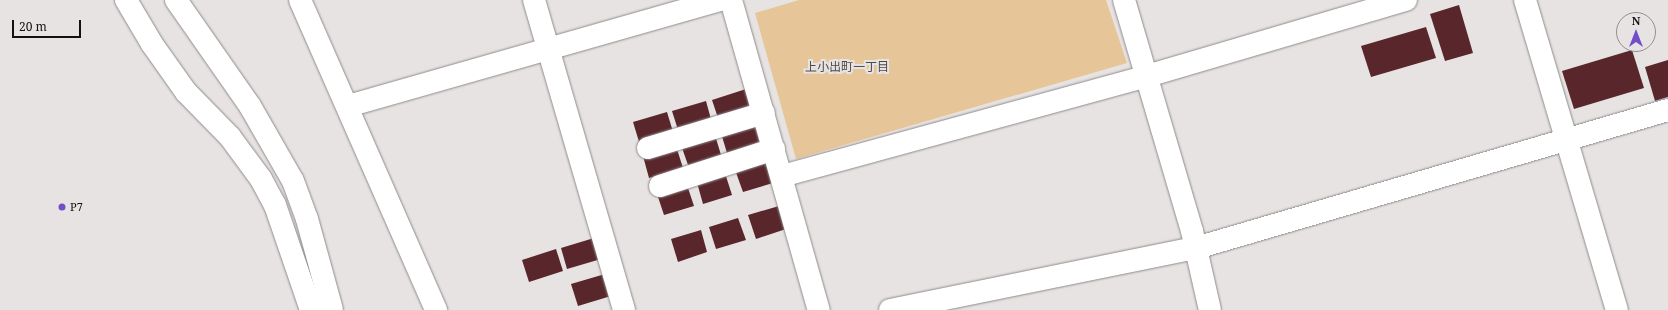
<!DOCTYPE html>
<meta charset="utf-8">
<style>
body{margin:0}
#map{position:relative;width:1668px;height:310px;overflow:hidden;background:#e7e3e2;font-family:"Noto Serif","Noto Sans JP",serif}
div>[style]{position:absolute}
.green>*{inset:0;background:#e6c699}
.building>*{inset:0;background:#58262b}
.roads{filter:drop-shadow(0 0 1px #8f8b8a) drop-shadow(0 0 1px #8f8b8a)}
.minor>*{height:22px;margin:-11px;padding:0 11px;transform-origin:11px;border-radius:11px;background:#fff}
.dots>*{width:11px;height:11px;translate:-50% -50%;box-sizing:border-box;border:2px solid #e7e3e2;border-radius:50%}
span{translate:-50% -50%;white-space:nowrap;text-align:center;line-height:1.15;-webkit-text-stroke:4px #e7e3e2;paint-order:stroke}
.poi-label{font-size:11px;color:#131211}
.left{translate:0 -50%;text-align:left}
.neighbourhood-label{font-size:12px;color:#4c4948}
.north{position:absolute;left:1616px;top:12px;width:40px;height:40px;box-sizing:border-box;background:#e7e3e2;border:1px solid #928f8e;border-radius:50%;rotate:0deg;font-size:11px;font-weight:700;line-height:16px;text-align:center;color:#131211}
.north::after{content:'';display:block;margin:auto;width:14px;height:18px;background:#724fc8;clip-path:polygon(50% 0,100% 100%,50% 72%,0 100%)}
.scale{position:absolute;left:12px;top:20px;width:69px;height:18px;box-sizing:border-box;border:2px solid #131211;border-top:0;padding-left:5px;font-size:12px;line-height:14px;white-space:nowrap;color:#131211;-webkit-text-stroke:3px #e7e3e2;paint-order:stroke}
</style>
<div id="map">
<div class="green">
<div style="clip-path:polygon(799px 0,1106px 0,1127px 63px,796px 159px,755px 13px)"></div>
</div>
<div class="building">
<div style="clip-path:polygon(1459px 5px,1473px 53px,1445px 61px,1430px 14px)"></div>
<div style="clip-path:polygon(1426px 27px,1436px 58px,1371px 77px,1361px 46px)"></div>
<div style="clip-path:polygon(1632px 50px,1644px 88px,1574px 109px,1562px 71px)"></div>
<div style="clip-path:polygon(1668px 60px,1668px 97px,1655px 101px,1645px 67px)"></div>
<div style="clip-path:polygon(746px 89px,752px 111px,719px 121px,712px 100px)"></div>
<div style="clip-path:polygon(706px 101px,712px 123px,679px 133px,672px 111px)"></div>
<div style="clip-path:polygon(667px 112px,674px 135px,640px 145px,633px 122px)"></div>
<div style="clip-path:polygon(756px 122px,762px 143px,727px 153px,721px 133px)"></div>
<div style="clip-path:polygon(715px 135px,721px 155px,688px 165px,681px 145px)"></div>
<div style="clip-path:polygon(676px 146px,683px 168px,649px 178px,643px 156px)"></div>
<div style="clip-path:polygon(765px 157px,773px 183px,743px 192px,734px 167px)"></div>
<div style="clip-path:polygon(724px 170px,732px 195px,703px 204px,696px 179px)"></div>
<div style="clip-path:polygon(686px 182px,694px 206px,664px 215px,656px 191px)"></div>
<div style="clip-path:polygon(779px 206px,786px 229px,756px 239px,748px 215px)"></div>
<div style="clip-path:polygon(738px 218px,746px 240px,716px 249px,709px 227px)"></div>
<div style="clip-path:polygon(701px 230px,707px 252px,678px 262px,671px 239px)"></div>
<div style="clip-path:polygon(594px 238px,601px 259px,567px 269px,561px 248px)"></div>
<div style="clip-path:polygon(556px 249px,563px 271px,529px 282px,522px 260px)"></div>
<div style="clip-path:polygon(605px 274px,611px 296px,578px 306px,571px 284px)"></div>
</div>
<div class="roads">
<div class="minor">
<div style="left:126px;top:0;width:51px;rotate:59.4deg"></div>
<div style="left:152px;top:44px;width:59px;rotate:54.7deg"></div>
<div style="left:186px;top:92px;width:63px;rotate:45.6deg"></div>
<div style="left:230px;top:137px;width:52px;rotate:53.6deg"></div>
<div style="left:261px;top:179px;width:30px;rotate:62deg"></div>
<div style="left:275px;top:205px;width:111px;rotate:71.1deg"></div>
<div style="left:176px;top:0;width:129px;rotate:55.1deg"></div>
<div style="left:250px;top:106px;width:86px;rotate:60.2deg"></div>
<div style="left:293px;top:181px;width:40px;rotate:69.8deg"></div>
<div style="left:307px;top:219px;width:94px;rotate:74.6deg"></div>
<div style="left:300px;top:0;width:339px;rotate:66.3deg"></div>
<div style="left:534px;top:0;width:323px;rotate:73.8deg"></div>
<div style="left:731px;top:0;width:322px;rotate:74.2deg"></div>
<div style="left:1124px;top:0;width:241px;rotate:73.6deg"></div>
<div style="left:1192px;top:231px;width:81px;rotate:77.2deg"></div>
<div style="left:1525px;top:0;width:323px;rotate:73.5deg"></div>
<div style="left:348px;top:106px;width:388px;rotate:-15.9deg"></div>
<div style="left:648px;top:148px;width:121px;rotate:-16.8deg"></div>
<div style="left:782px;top:176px;width:378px;rotate:-15.3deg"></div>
<div style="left:1147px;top:76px;width:270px;rotate:-16.4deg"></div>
<div style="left:660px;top:186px;width:120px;rotate:-18deg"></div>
<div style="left:890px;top:310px;width:312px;rotate:-11.5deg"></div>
<div style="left:1196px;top:248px;width:492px;rotate:-16.3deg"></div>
</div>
</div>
<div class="dots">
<div style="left:62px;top:207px;background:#724fc8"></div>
</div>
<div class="poi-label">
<span class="left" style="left:70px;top:207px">P7</span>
</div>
<div class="neighbourhood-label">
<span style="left:847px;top:67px">上小出町一丁目</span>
</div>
<div class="north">N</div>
<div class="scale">20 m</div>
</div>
